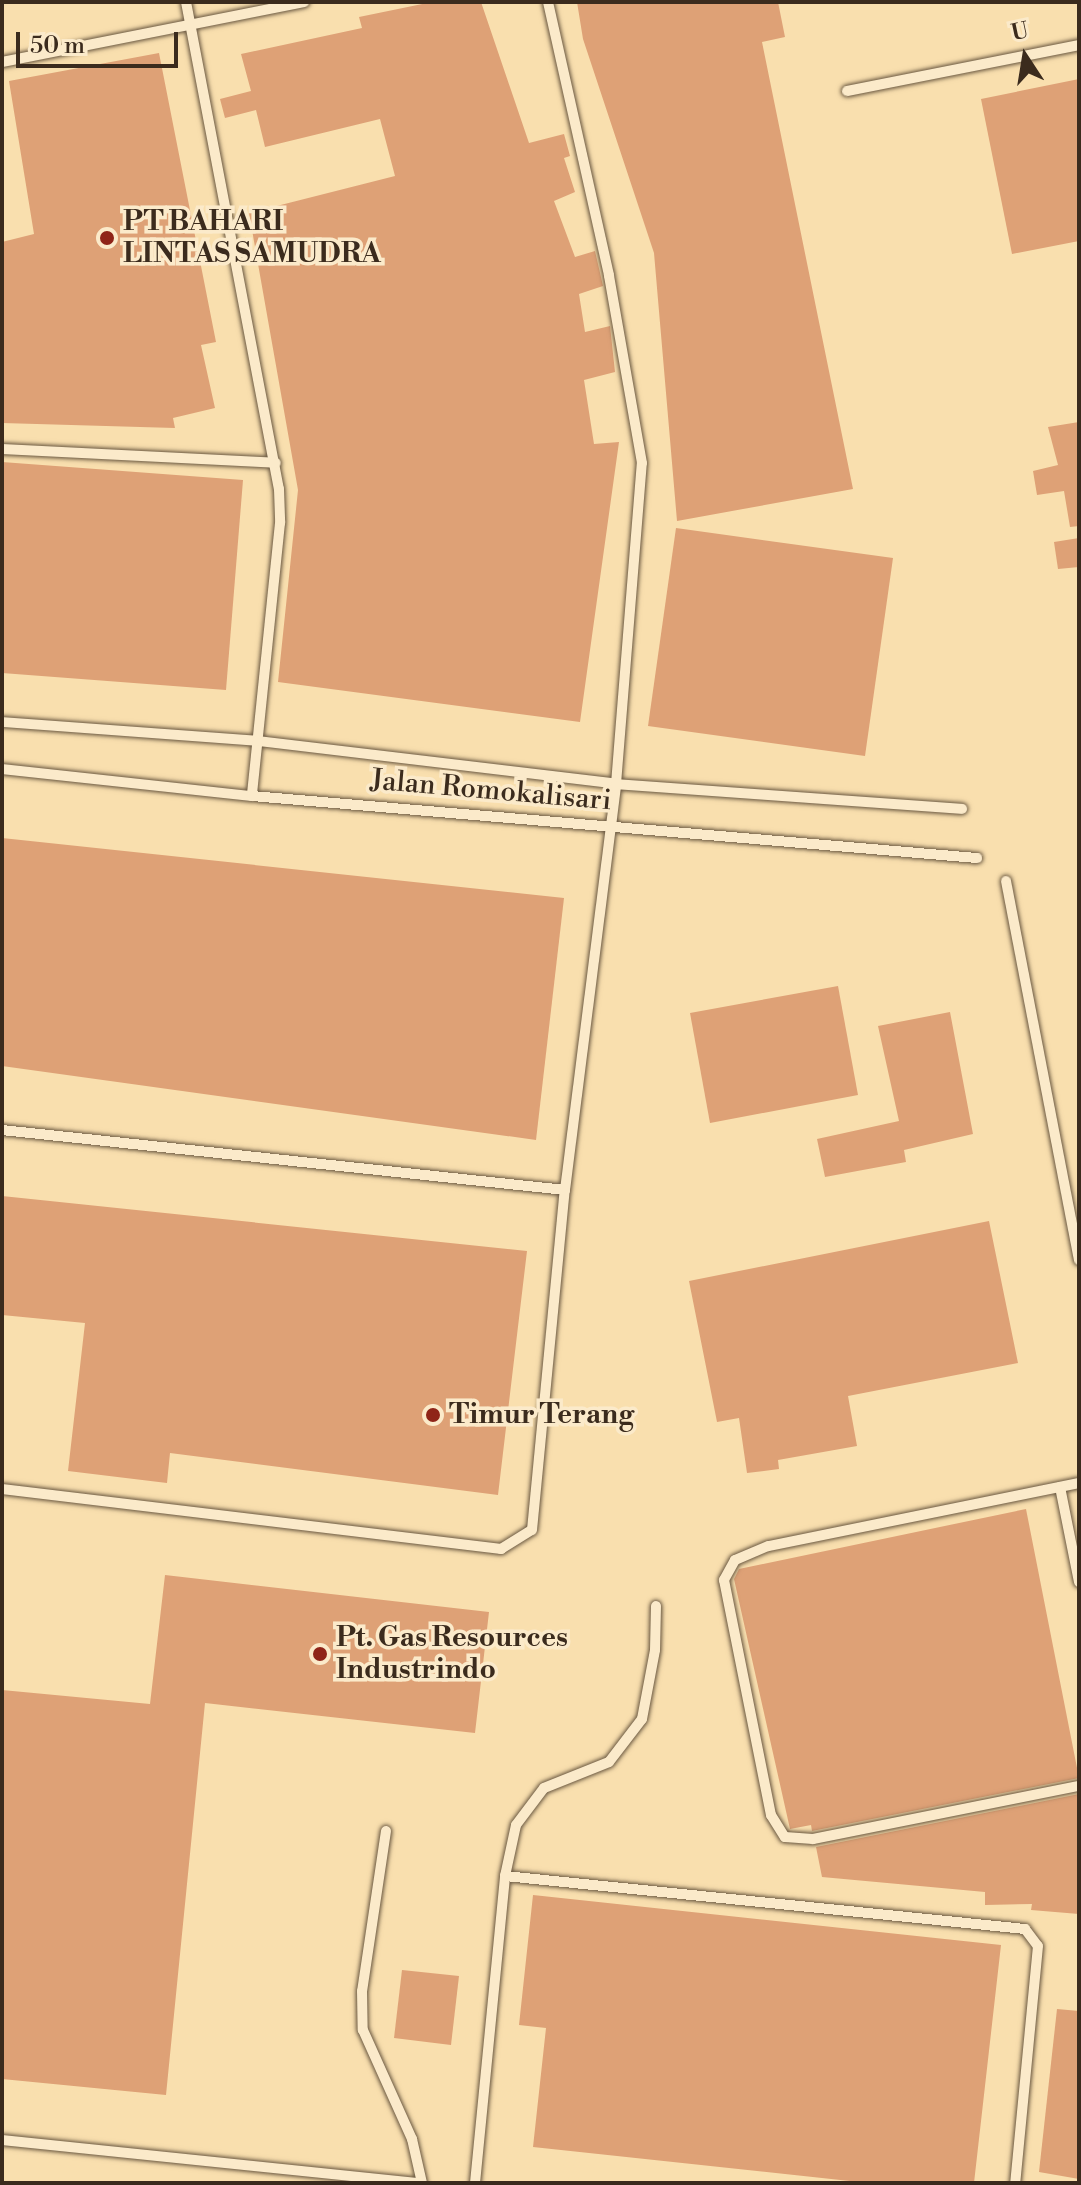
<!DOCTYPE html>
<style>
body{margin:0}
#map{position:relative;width:1081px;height:2185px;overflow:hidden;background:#f9dfae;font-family:"Libre Bodoni",serif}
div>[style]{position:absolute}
.building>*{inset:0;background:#dea176}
.roads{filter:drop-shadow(0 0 2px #6a5841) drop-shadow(0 0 2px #6a5841)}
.service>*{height:10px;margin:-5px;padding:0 5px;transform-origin:5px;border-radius:5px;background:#fbeaca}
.dots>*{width:22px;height:22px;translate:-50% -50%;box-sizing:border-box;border:4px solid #fbeaca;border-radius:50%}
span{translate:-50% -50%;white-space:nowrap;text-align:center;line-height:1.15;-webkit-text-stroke:7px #fbeaca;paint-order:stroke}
.poi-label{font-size:28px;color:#3b2b1d;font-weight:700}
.left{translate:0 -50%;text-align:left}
.street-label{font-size:28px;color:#3b2b1d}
.frame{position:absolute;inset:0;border:4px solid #3b2b1d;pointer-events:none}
.north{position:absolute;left:985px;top:16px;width:80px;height:80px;-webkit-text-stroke:6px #fbeaca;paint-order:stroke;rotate:348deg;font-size:22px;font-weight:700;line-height:32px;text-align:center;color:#3b2b1d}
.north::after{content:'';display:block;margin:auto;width:28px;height:36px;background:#3b2b1d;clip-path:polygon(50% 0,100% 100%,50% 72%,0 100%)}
.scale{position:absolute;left:16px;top:32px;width:162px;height:36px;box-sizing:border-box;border:4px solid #3b2b1d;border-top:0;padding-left:10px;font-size:24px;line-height:28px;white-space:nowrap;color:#3b2b1d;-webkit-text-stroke:6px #fbeaca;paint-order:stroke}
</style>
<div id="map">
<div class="building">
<div style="clip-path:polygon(432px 2px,481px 2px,529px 143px,564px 134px,570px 156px,564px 158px,575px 192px,554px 201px,575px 257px,595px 251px,601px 277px,603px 286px,579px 294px,585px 332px,610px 326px,615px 372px,584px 380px,594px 444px,619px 442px,580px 722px,278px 682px,298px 490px,249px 213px,395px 176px,380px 119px,265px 147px,256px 110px,225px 118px,220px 99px,251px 91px,241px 54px,362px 28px,359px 17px)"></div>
<div style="clip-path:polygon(577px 2px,778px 2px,785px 37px,762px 42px,853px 489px,677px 521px,654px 253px,583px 39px)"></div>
<div style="clip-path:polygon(159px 53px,216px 342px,201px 345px,215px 408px,173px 418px,175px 428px,2px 423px,2px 242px,34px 234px,9px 81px)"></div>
<div style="clip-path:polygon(1079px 79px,1079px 241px,1012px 254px,981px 99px)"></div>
<div style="clip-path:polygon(1079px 422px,1079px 526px,1070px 527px,1064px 491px,1037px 495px,1033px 471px,1058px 465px,1048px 427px)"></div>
<div style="clip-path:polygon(2px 462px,243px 480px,226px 690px,2px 673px)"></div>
<div style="clip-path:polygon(676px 528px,893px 558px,865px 756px,648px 726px)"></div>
<div style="clip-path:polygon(1079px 538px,1079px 567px,1058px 569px,1054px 542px)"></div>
<div style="clip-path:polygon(2px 838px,564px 898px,536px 1140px,2px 1066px)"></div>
<div style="clip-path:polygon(838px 986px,858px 1095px,710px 1123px,690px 1013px)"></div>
<div style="clip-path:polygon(950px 1012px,973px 1134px,904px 1150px,906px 1162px,825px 1177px,817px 1139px,899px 1121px,878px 1026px)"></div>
<div style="clip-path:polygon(2px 1196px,527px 1251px,498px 1495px,170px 1453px,167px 1483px,68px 1471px,85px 1323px,2px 1315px)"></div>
<div style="clip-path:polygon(989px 1221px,1018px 1363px,848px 1396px,857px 1446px,778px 1460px,779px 1469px,747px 1473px,739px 1418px,717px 1422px,689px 1281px)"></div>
<div style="clip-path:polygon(1026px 1509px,1079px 1778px,812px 1831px,811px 1825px,790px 1829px,734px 1579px,739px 1569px)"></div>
<div style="clip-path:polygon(165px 1575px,489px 1612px,475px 1733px,205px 1703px,166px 2095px,2px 2079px,2px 1690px,150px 1704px)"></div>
<div style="clip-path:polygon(1079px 1794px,1079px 1914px,1031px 1910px,1032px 1904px,985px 1905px,985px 1892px,822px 1877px,816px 1847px)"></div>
<div style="clip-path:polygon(533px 1895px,1001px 1945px,974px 2183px,868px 2183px,533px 2147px,546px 2028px,519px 2025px)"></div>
<div style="clip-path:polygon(402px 1970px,459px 1976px,451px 2045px,394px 2038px)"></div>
<div style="clip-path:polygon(1057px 2009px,1079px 2011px,1079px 2179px,1039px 2172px)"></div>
</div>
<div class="roads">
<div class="service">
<div style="left:186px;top:2px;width:496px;rotate:79.2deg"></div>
<div style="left:279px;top:489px;width:34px;rotate:88deg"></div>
<div style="left:280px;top:523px;width:274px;rotate:95.9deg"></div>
<div style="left:2px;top:62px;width:308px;rotate:-11.2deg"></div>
<div style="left:847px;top:91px;width:237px;rotate:-11.2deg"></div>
<div style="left:2px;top:449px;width:274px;rotate:2.9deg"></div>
<div style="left:2px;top:722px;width:257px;rotate:4.2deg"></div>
<div style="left:258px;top:741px;width:361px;rotate:6.8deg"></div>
<div style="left:616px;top:784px;width:347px;rotate:4.1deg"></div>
<div style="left:2px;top:769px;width:251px;rotate:6.2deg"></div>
<div style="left:252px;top:796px;width:728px;rotate:4.89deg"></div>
<div style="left:1006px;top:881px;width:386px;rotate:79.1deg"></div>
<div style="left:2px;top:1130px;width:566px;rotate:6.08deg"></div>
<div style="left:1079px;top:1483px;width:317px;rotate:168.5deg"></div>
<div style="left:768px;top:1546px;width:36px;rotate:157deg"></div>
<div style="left:735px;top:1560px;width:23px;rotate:119deg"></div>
<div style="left:724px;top:1580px;width:240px;rotate:78.7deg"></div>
<div style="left:771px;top:1815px;width:26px;rotate:58deg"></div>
<div style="left:785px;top:1837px;width:28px;rotate:4deg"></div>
<div style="left:813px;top:1839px;width:271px;rotate:-11.3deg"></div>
<div style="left:1060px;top:1487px;width:97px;rotate:78.7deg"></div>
<div style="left:2px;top:1489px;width:503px;rotate:6.86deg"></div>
<div style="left:501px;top:1549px;width:36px;rotate:-32deg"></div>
<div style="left:532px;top:1530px;width:342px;rotate:-84.5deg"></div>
<div style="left:565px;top:1190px;width:409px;rotate:-82.8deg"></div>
<div style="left:616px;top:784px;width:322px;rotate:-85.4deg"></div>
<div style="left:642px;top:463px;width:191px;rotate:-100deg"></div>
<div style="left:609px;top:275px;width:280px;rotate:-102.6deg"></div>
<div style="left:386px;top:1831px;width:162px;rotate:98.5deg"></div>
<div style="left:362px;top:1991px;width:39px;rotate:89deg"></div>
<div style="left:363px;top:2030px;width:120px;rotate:65.8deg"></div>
<div style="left:412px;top:2139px;width:45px;rotate:77.2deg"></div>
<div style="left:505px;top:1876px;width:523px;rotate:5.82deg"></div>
<div style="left:1025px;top:1929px;width:21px;rotate:53deg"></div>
<div style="left:1038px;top:1946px;width:238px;rotate:95.5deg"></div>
<div style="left:2px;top:2140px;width:417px;rotate:5.9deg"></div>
<div style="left:475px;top:2183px;width:308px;rotate:-84.4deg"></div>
<div style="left:505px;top:1876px;width:52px;rotate:-77.8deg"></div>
<div style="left:516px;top:1825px;width:46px;rotate:-52.9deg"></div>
<div style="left:544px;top:1788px;width:70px;rotate:-21.8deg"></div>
<div style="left:609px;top:1762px;width:54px;rotate:-52.5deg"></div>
<div style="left:642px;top:1719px;width:70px;rotate:-79.3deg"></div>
<div style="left:655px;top:1650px;width:44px;rotate:-88.7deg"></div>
</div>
</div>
<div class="dots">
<div style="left:107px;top:238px;background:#8f2418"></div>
<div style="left:433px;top:1415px;background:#8f2418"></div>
<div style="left:320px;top:1654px;background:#8f2418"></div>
</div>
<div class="poi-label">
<span class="left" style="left:123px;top:238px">PT BAHARI<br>LINTAS SAMUDRA</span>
<span class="left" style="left:449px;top:1415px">Timur Terang</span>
<span class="left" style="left:336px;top:1654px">Pt. Gas Resources<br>Industrindo</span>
</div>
<div class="street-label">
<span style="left:491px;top:791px;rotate:5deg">Jalan Romokalisari</span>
</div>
<div class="frame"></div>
<div class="north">U</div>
<div class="scale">50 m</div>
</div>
